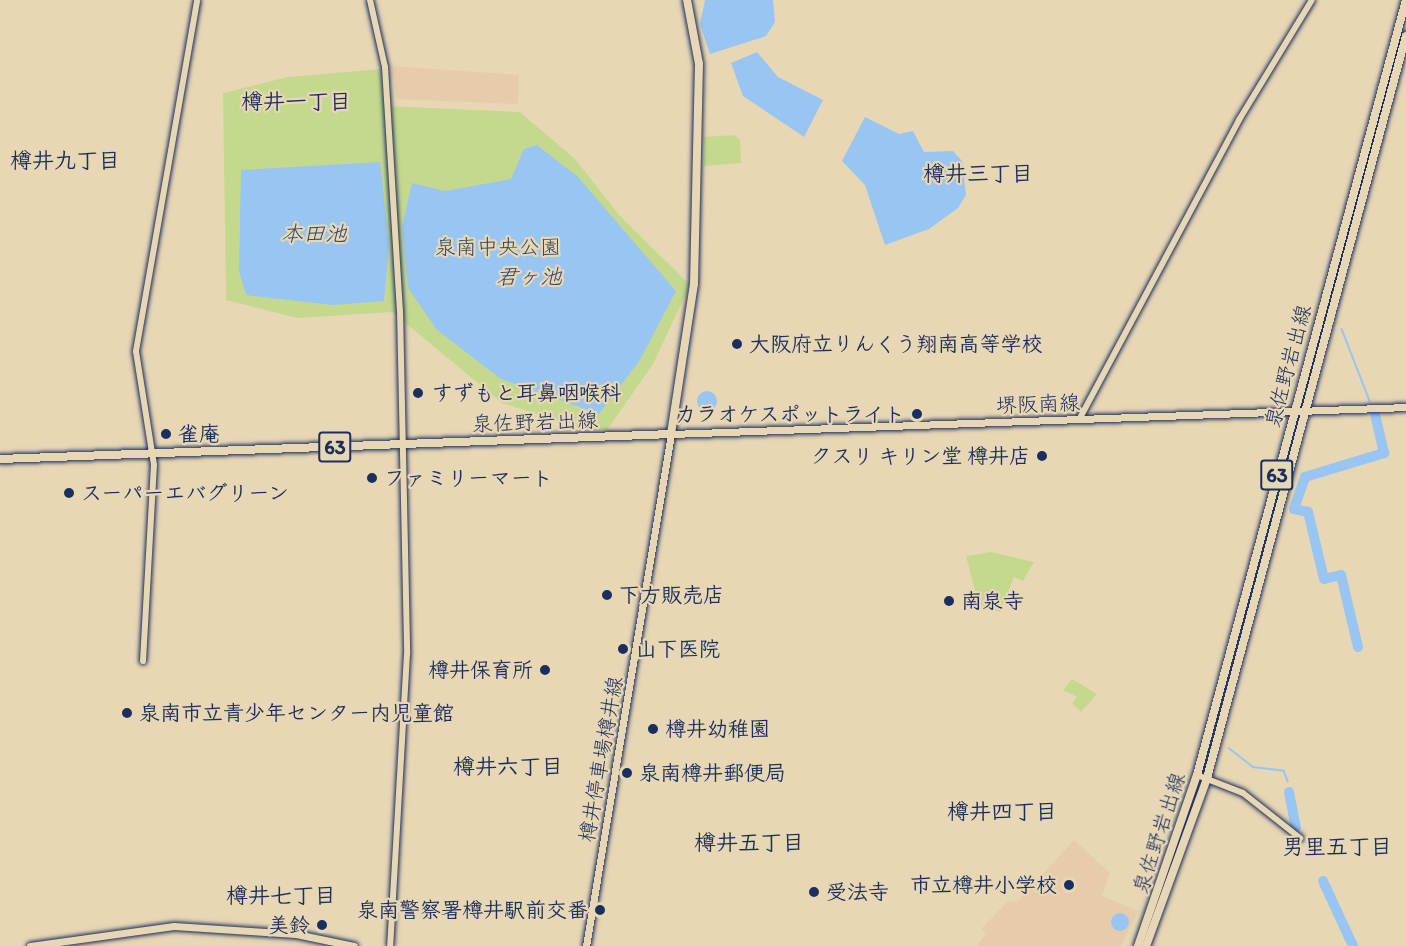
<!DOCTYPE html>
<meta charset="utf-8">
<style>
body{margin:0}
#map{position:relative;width:1406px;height:946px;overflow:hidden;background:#e8d7b4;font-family:Itim,"Klee One",sans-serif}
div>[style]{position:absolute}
.built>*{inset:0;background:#e7ccab}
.green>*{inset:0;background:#c5d98e}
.water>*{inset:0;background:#98c5f2}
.round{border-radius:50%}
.stream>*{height:1.5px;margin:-0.75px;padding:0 0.75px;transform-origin:0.75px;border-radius:0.75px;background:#98c5f2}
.river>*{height:10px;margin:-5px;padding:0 5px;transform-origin:5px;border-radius:5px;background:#98c5f2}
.roads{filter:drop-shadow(0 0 2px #1b2f5e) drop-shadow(0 0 2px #1b2f5e)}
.tertiary>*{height:6px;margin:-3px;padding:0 3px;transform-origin:3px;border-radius:3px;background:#e8d7b4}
.secondary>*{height:7px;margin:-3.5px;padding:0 3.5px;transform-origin:3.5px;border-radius:3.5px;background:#e8d7b4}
.primary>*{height:8px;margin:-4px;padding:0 4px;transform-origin:4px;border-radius:4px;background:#e8d7b4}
.dots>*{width:16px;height:16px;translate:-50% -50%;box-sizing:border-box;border:3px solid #e8d7b4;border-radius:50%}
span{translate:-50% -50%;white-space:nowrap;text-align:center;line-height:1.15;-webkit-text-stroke:4.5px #e8d7b4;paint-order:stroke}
.shield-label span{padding:2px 4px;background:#e8d7b4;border:2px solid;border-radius:4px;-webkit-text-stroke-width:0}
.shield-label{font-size:20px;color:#1b2f5e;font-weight:700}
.park-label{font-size:21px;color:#344865}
.poi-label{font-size:21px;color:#1b2f5e;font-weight:700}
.left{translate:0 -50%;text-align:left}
.right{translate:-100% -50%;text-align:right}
.street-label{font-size:21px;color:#1b2f5e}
.neighbourhood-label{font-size:22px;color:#1b2f5e;font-weight:700}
.water-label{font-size:22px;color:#2e4674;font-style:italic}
</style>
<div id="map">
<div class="built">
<div style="clip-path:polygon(391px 66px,519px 75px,518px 104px,397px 99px)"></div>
<div style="clip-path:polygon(1074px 840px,1110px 873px,1102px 896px,1138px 911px,1121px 946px,977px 946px,986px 933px,981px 929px,1007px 902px,1019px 900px)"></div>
</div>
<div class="green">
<div style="clip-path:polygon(381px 69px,385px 106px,520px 112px,575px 159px,620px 216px,690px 285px,653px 364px,607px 430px,588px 430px,502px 403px,392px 312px,297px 318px,226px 300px,223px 93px,288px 77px)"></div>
<div style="clip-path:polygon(734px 135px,740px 140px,741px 163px,704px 166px,704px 137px)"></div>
<div style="clip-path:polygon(991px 552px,1034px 562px,1023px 581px,1014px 577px,1000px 612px,979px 606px,966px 556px)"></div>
<div style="clip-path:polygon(1072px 679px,1097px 694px,1081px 712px,1072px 703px,1077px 697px,1063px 690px)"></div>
</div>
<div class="water">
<div style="clip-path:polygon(705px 0,773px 0,775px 22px,766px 36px,710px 54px,700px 24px)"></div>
<div style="clip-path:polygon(757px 52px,778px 77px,823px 100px,804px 137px,743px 96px,731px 63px)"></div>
<div style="clip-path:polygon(865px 117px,899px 134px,913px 131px,924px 152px,953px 151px,962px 161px,966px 195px,958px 208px,929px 229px,885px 245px,865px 185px,842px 161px)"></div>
<div style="clip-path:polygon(537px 145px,578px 177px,676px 291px,640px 360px,599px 414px,501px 379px,437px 330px,408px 288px,402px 227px,412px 183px,445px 191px,511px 179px,524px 149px)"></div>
<div style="clip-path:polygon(380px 162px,389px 245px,384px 301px,333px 305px,246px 295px,239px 271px,241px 170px)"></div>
<div class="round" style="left:697px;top:391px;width:20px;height:20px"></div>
<div class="round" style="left:1111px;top:913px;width:18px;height:18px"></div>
</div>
<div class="stream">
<div style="left:1342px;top:329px;width:77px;rotate:68.7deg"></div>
<div style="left:1229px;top:748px;width:31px;rotate:38deg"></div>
<div style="left:1253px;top:767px;width:31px;rotate:7deg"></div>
<div style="left:1284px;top:771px;width:11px;rotate:68deg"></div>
</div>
<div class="river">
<div style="left:1358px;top:647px;width:74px;rotate:-103.3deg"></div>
<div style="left:1341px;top:575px;width:17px;rotate:167deg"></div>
<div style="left:1324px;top:579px;width:69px;rotate:-103.4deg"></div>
<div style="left:1308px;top:512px;width:14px;rotate:-168deg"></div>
<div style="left:1294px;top:509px;width:34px;rotate:-71deg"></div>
<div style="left:1305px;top:477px;width:83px;rotate:-16.9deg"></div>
<div style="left:1384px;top:453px;width:40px;rotate:-103deg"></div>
<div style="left:1289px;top:792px;width:36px;rotate:79deg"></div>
<div style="left:1323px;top:881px;width:72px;rotate:65.2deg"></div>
</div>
<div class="roads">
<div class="tertiary">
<div style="left:370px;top:0;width:69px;rotate:77.4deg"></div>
<div style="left:385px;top:67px;width:243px;rotate:86.5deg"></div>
<div style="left:400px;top:310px;width:344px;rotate:88.8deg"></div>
<div style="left:407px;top:654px;width:292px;rotate:93.3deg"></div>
<div style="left:1080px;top:418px;width:338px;rotate:-61.9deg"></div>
<div style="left:1239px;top:120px;width:140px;rotate:-58.7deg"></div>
<div style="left:143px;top:661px;width:196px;rotate:-86.8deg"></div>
<div style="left:154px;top:465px;width:115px;rotate:-99deg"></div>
<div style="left:136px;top:351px;width:356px;rotate:-80.1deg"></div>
<div style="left:1197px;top:775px;width:49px;rotate:21.4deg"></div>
<div style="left:1243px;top:793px;width:73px;rotate:38.3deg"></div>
</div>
<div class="secondary">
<div style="left:30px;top:946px;width:145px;rotate:-7.9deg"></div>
<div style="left:174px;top:926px;width:122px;rotate:3.8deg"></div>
<div style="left:296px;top:934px;width:59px;rotate:11.7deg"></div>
<div style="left:586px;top:946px;width:519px;rotate:-80.57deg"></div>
<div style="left:671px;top:434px;width:735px;rotate:-2.1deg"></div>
</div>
<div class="primary">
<div style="left:0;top:459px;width:671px;rotate:-2.13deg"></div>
<div style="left:671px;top:434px;width:152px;rotate:-81.3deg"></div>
<div style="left:694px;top:284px;width:220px;rotate:-88.7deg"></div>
<div style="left:699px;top:64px;width:65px;rotate:-100.6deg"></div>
<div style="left:1138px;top:946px;width:181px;rotate:-71deg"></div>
<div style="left:1197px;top:775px;width:803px;rotate:-74.91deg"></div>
<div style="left:1146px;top:946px;width:179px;rotate:-70deg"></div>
<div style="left:1207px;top:778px;width:768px;rotate:-74.99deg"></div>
</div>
</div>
<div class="dots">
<div style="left:737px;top:344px;background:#1b2f5e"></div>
<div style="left:418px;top:393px;background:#1b2f5e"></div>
<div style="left:917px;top:414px;background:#1b2f5e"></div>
<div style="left:166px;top:434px;background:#1b2f5e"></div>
<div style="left:1042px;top:456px;background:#1b2f5e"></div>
<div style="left:372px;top:478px;background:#1b2f5e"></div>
<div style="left:69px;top:493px;background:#1b2f5e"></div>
<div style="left:607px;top:595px;background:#1b2f5e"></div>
<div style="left:949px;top:601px;background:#1b2f5e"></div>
<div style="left:623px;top:649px;background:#1b2f5e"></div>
<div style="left:545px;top:670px;background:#1b2f5e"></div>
<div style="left:127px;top:713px;background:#1b2f5e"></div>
<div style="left:653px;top:729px;background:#1b2f5e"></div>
<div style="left:627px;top:773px;background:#1b2f5e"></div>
<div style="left:1069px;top:885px;background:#1b2f5e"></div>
<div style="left:814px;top:892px;background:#1b2f5e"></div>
<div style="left:600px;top:910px;background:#1b2f5e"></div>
<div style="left:322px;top:925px;background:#1b2f5e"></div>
</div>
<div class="shield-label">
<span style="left:335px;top:447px">63</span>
<span style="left:1277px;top:475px">63</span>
</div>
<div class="park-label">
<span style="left:498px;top:247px">泉南中央公園</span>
</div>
<div class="poi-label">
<span class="left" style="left:749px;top:344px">大阪府立りんくう翔南高等学校</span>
<span class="left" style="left:432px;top:393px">すずもと耳鼻咽喉科</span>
<span class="right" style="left:905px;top:414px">カラオケスポットライト</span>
<span class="left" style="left:178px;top:434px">雀庵</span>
<span class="right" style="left:1030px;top:456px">クスリ キリン堂 樽井店</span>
<span class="left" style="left:384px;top:478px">ファミリーマート</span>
<span class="left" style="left:81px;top:493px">スーパーエバグリーン</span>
<span class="left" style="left:619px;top:595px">下方販売店</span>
<span class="left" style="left:961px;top:601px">南泉寺</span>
<span class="left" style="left:636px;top:649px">山下医院</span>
<span class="right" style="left:533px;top:670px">樽井保育所</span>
<span class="left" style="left:139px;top:713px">泉南市立青少年センター内児童館</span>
<span class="left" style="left:665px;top:729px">樽井幼稚園</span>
<span class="left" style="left:639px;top:773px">泉南樽井郵便局</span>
<span class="right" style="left:1057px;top:885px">市立樽井小学校</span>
<span class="left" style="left:826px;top:892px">受法寺</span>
<span class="right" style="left:588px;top:910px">泉南警察署樽井駅前交番</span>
<span class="right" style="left:310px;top:925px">美鈴</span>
</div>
<div class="street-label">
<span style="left:1288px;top:366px;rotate:-75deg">泉佐野岩出線</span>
<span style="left:1038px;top:404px;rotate:-2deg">堺阪南線</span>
<span style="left:535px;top:422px;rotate:-2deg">泉佐野岩出線</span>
<span style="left:601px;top:759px;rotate:-80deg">樽井停車場樽井線</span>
<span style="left:1159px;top:833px;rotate:-72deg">泉佐野岩出線</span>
</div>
<div class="neighbourhood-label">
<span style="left:296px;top:102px">樽井一丁目</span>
<span style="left:65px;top:161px">樽井九丁目</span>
<span style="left:978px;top:174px">樽井三丁目</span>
<span style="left:508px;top:767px">樽井六丁目</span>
<span style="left:1002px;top:812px">樽井四丁目</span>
<span style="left:749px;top:843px">樽井五丁目</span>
<span style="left:1337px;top:847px">男里五丁目</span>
<span style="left:281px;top:896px">樽井七丁目</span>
</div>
<div class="water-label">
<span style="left:314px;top:234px">本田池</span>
<span style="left:529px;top:277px">君ヶ池</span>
</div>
</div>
